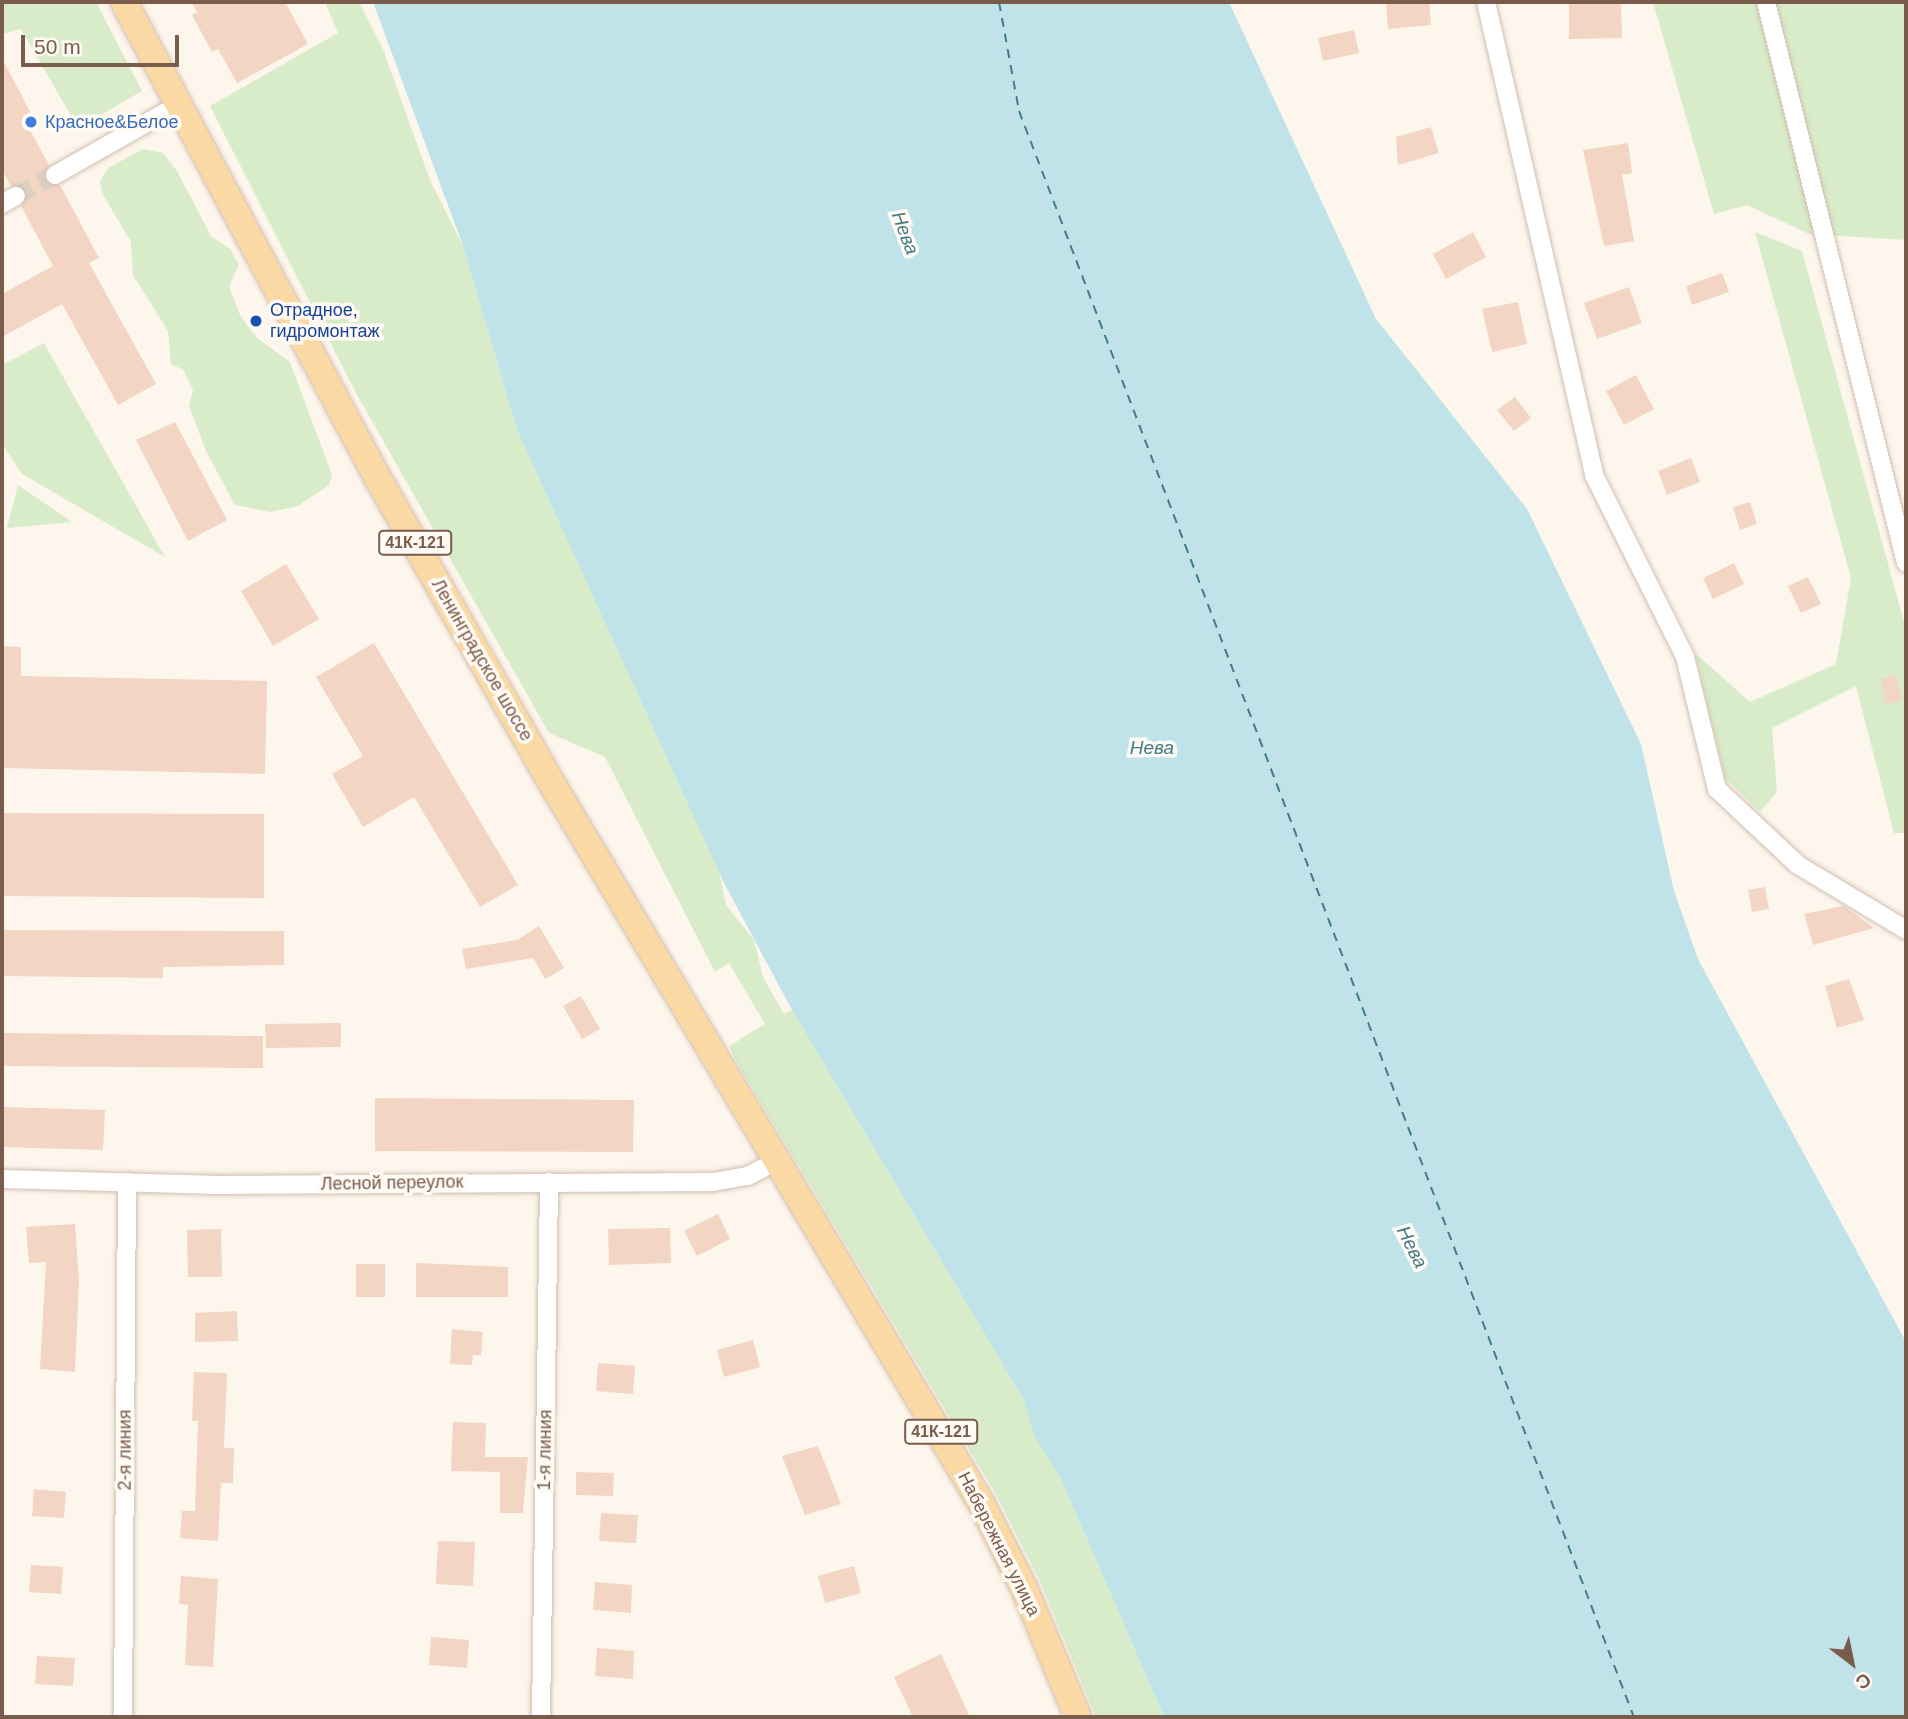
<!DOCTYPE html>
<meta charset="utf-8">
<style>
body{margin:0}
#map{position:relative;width:1908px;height:1719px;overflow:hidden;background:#fdf6ec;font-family:Arial,sans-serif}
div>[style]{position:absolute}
.green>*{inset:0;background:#d8ecc9}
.water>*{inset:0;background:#bfe3e8}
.ferry>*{height:2px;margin-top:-1px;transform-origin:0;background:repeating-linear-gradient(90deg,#437c86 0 9px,transparent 0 16px)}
.building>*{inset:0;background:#f3d5c3}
.minor-tunnel>*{height:18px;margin-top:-9px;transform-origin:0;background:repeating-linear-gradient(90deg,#dcd0c4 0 18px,transparent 0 27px)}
.roads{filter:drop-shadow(0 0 2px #d1beb0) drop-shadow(0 0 2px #d1beb0)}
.minor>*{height:18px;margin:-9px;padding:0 9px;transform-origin:9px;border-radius:9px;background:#fff}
.primary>*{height:26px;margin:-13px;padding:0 13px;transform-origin:13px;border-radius:13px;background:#fbd9a5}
.dots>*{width:19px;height:19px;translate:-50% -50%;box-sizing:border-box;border:4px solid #fffaf3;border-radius:50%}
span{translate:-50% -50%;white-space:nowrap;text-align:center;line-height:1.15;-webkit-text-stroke:7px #fffaf3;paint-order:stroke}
.shield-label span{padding:2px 5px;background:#fffaf3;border:2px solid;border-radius:5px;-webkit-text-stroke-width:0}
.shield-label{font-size:16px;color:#7a5c4d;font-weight:700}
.shop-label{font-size:18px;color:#366cbe}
.left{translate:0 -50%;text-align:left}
.transit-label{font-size:18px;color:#164399}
.street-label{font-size:18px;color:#7a5c4d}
.water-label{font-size:19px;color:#437c86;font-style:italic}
.frame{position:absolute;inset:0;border:4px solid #7a5c4d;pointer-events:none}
.north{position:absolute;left:1817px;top:1628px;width:70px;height:70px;-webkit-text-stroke:5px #fffaf3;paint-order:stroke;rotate:148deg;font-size:19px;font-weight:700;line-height:28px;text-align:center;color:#7a5c4d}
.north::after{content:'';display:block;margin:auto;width:24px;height:32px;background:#7a5c4d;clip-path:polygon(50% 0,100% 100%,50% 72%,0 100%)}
.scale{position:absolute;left:21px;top:35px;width:158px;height:32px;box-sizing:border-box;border:4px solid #7a5c4d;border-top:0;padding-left:9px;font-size:21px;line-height:24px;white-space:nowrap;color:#7a5c4d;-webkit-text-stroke:5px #fffaf3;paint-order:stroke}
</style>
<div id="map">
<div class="green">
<div style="clip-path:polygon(2px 2px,96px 2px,142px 91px,78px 128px,21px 29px,2px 34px)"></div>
<div style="clip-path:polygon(325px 2px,359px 2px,383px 49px,430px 180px,463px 246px,517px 430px,719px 871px,726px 905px,754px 940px,763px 977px,784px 1014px,792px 1010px,1024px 1400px,1036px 1437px,1061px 1479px,1164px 1717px,1096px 1717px,1040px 1581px,996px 1494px,737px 1063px,729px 1046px,765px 1024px,729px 963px,715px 972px,605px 757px,549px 733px,356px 393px,210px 106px,338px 33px)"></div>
<div style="clip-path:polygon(1653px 2px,1906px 2px,1906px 240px,1809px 234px,1747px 205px,1714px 214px)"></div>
<div style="clip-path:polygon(143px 149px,163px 153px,177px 171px,211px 236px,230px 249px,239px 264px,229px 287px,240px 315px,257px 338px,290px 362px,332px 475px,329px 485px,298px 506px,270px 512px,235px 505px,206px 451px,189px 406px,193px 390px,183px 369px,171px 365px,168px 331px,133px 275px,131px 242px,102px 193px,100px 181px,108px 168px)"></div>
<div style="clip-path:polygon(1755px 232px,1802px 251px,1906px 629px,1906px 833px,1894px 833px,1856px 686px,1772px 728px,1777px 792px,1760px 812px,1725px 778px,1695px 653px,1750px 702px,1836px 664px,1851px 578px)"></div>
<div style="clip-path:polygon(44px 343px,165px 557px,22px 474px,2px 444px,2px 365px)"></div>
<div style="clip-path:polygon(18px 485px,72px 522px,7px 528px)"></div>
</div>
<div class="water">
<div style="clip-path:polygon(373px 2px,1229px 2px,1376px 319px,1527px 509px,1641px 744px,1674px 891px,1698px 959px,1906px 1342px,1906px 1717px,1164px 1717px,1061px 1479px,1035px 1437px,1024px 1400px,792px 1010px,724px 883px,517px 430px,463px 246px)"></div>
</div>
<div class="ferry">
<div style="left:999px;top:2px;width:111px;rotate:79.6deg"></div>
<div style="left:1019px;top:111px;width:1720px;rotate:69.05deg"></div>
</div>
<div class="building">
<div style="clip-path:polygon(191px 2px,285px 2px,308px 44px,237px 83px,218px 49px,212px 52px,192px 15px,197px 12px)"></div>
<div style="clip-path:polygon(1429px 2px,1431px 25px,1388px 29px,1386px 4px)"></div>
<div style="clip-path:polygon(1621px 2px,1622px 38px,1569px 39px,1569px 3px)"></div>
<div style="clip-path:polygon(1354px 30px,1359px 53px,1323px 61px,1318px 38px)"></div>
<div style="clip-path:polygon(2px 58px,35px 121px,28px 126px,49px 165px,45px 180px,60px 185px,99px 258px,89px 263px,156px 384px,118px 405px,62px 304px,2px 337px,2px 294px,53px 266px,21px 206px,26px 191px,11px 186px,2px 170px)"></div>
<div style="clip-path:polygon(1431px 127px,1439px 153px,1398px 165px,1396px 137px)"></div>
<div style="clip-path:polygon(1628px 143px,1632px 173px,1622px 175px,1634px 241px,1604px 246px,1583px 150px)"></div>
<div style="clip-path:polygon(1473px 232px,1486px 257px,1446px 279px,1433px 254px)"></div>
<div style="clip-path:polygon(1722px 273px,1729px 292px,1692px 305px,1686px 286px)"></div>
<div style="clip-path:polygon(1629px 287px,1642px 323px,1597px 339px,1584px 303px)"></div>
<div style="clip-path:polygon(1518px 302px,1527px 344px,1492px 352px,1482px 309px)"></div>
<div style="clip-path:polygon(1636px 375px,1654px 409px,1624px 425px,1606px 391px)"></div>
<div style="clip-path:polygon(1515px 397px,1531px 418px,1514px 431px,1497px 410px)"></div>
<div style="clip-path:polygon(175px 422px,227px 520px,188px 541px,136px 440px)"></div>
<div style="clip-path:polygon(1691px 458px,1700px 482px,1667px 495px,1658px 471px)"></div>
<div style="clip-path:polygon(1750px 502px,1757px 524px,1740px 530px,1733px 507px)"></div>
<div style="clip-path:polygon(1734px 563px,1744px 584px,1713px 599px,1703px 578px)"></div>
<div style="clip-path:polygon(286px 564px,319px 619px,273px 646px,241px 591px)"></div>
<div style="clip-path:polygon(1808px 577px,1821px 604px,1801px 613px,1788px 586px)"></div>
<div style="clip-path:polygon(374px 643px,518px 885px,480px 907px,414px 797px,363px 827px,332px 774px,363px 756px,316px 677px)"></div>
<div style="clip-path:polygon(2px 646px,21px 647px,21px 676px,267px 681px,265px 774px,2px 768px)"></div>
<div style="clip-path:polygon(1896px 675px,1902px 700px,1886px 704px,1880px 679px)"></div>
<div style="clip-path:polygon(2px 813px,264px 814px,264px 898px,2px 896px)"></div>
<div style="clip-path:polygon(1765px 887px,1769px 909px,1752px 912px,1748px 890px)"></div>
<div style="clip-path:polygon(1844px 906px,1874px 928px,1813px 945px,1804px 914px)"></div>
<div style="clip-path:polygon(539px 926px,564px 968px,545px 979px,533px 958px,466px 969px,462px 949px,517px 940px)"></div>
<div style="clip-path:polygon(2px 930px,284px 931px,284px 965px,163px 967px,163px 978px,2px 976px)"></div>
<div style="clip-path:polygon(1849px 979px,1864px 1020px,1837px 1028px,1825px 986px)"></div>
<div style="clip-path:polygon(581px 996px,600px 1029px,582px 1039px,563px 1006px)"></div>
<div style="clip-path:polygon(341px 1023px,341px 1047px,266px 1048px,265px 1024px)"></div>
<div style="clip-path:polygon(2px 1033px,263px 1036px,263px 1068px,2px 1066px)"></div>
<div style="clip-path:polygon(375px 1098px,634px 1100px,633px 1152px,375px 1151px)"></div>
<div style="clip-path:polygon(2px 1107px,105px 1110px,103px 1150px,2px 1147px)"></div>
<div style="clip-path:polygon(718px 1214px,730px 1239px,697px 1256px,684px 1231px)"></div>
<div style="clip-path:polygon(75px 1224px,79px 1281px,75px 1372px,40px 1369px,46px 1262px,29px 1263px,26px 1227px)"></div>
<div style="clip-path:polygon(670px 1228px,671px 1263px,609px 1265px,608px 1229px)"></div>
<div style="clip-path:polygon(221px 1229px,222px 1277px,188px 1277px,187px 1230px)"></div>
<div style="clip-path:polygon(416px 1263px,508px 1267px,508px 1297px,416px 1297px)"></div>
<div style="clip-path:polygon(356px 1264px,385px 1264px,385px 1297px,356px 1297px)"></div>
<div style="clip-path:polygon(237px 1311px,238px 1341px,195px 1342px,195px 1313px)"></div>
<div style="clip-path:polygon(452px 1329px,483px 1332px,481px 1355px,473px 1355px,472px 1365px,450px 1364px)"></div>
<div style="clip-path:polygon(753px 1340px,760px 1367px,724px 1377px,717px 1350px)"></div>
<div style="clip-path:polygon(598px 1363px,635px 1366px,633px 1394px,596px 1391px)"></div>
<div style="clip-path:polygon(194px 1372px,227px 1373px,224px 1448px,234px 1448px,233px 1483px,221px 1483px,218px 1541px,180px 1538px,182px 1511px,195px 1511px,198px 1421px,192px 1421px)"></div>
<div style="clip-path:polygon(453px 1422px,486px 1423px,485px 1457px,528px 1457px,523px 1513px,500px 1513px,500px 1472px,451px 1471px)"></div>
<div style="clip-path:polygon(818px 1446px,841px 1504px,805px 1515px,782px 1456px)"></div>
<div style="clip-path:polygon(576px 1472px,614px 1473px,613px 1496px,576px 1495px)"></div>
<div style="clip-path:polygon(34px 1489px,66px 1492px,64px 1518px,32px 1516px)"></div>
<div style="clip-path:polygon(601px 1513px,638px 1515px,636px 1543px,599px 1541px)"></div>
<div style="clip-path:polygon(438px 1541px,475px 1542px,473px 1586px,436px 1584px)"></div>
<div style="clip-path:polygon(31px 1565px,63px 1567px,61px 1594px,29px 1592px)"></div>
<div style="clip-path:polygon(854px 1566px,861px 1593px,825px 1603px,818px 1576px)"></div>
<div style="clip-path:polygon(181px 1576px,218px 1579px,213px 1667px,185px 1665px,188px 1605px,179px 1604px)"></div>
<div style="clip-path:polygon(595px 1582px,632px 1585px,631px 1613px,593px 1610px)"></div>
<div style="clip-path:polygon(431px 1637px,469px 1640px,467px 1668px,429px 1665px)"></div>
<div style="clip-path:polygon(597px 1648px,634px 1651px,633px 1679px,595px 1676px)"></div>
<div style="clip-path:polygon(941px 1654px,970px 1717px,913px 1717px,894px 1677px)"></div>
<div style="clip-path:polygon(37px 1656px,75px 1658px,73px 1686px,35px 1684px)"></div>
</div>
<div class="minor-tunnel">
<div style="left:16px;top:196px;width:44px;rotate:-28.3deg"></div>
</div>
<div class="roads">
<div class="minor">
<div style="left:1486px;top:2px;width:485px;rotate:77.1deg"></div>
<div style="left:1594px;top:475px;width:203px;rotate:63.4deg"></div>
<div style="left:1685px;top:657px;width:136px;rotate:76.4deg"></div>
<div style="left:1717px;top:789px;width:111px;rotate:43.2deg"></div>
<div style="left:1798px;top:865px;width:126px;rotate:31deg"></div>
<div style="left:1766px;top:2px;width:578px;rotate:75.99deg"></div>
<div style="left:55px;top:175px;width:142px;rotate:-29.6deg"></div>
<div style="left:2px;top:204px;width:16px;rotate:-30deg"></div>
<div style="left:2px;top:1179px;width:209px;rotate:1.6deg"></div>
<div style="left:211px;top:1185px;width:502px;rotate:-0.34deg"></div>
<div style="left:713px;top:1182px;width:36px;rotate:-10deg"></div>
<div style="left:748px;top:1176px;width:34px;rotate:-28deg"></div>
<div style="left:123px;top:1717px;width:535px;rotate:-89.57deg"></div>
<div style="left:541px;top:1717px;width:535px;rotate:-89.14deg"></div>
</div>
<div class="primary">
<div style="left:124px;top:2px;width:538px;rotate:61.96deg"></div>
<div style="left:377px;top:477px;width:345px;rotate:60.3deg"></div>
<div style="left:548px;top:777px;width:843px;rotate:59.18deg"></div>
<div style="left:980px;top:1501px;width:97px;rotate:63.2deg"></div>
<div style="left:1024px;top:1588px;width:140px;rotate:67.3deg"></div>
</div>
</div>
<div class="dots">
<div style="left:31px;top:122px;background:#3f7fe0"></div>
<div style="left:256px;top:321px;background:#1a4fb4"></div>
</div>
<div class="shield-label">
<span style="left:415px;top:543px">41К-121</span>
<span style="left:941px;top:1432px">41К-121</span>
</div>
<div class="shop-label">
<span class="left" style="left:45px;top:122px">Красное&amp;Белое</span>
</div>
<div class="transit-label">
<span class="left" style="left:270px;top:321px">Отрадное,<br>гидромонтаж</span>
</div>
<div class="street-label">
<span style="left:482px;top:660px;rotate:60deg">Ленинградское шоссе</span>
<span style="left:392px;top:1183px;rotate:-1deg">Лесной переулок</span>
<span style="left:125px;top:1450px;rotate:-90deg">2-я линия</span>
<span style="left:545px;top:1450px;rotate:-89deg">1-я линия</span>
<span style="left:999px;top:1544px;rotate:63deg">Набережная улица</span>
</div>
<div class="water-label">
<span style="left:905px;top:233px;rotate:69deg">Нева</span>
<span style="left:1152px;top:748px">Нева</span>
<span style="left:1412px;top:1247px;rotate:63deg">Нева</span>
</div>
<div class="frame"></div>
<div class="north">С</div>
<div class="scale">50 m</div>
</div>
